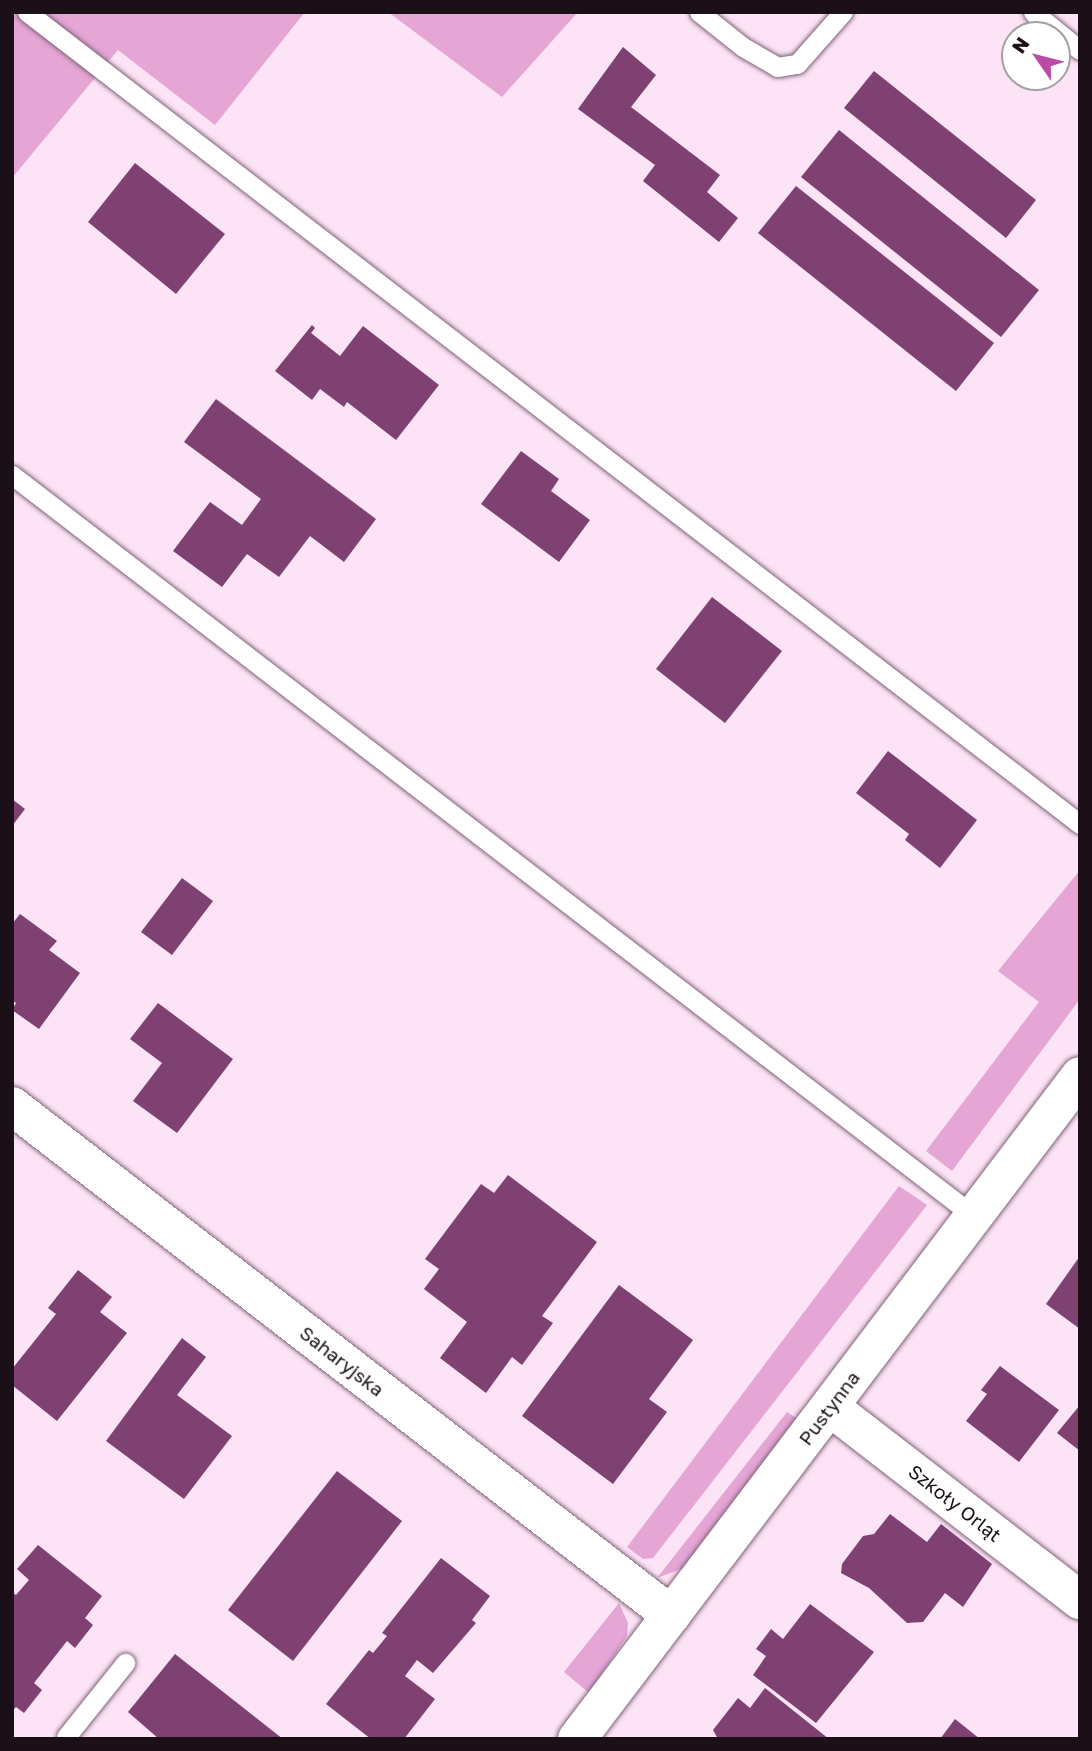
<!DOCTYPE html>
<meta charset="utf-8">
<style>
body{margin:0}
#map{position:relative;width:1092px;height:1751px;overflow:hidden;background:#fde3f6;font-family:"Golos Text",sans-serif}
div>[style]{position:absolute}
.green>*{inset:0;background:#e5a5d5}
.building>*{inset:0;background:#7e4171}
.roads{filter:drop-shadow(0 0 2px #7f6378) drop-shadow(0 0 2px #7f6378)}
.service>*{height:19px;margin:-9.5px;padding:0 9.5px;transform-origin:9.5px;border-radius:9.5px;background:#fff}
.minor>*{height:38px;margin:-19px;padding:0 19px;transform-origin:19px;border-radius:19px;background:#fff}
span{translate:-50% -50%;white-space:nowrap;text-align:center;line-height:1.15;-webkit-text-stroke:7px #fff;paint-order:stroke}
.street-label{font-size:19px;color:#1b1018}
.frame{position:absolute;inset:0;border:14px solid #1b1018;pointer-events:none}
.north{position:absolute;left:1001px;top:21px;width:70px;height:70px;box-sizing:border-box;background:#fff;border:2px solid #a49fa3;border-radius:50%;rotate:305deg;font-size:19px;font-weight:700;line-height:28px;text-align:center;color:#1b1018}
.north::after{content:'';display:block;margin:auto;width:24px;height:32px;background:#bc4ba6;clip-path:polygon(50% 0,100% 100%,50% 72%,0 100%)}
</style>
<div id="map">
<div class="green">
<div style="clip-path:polygon(12px 12px,305px 12px,215px 125px,118px 50px,12px 178px)"></div>
<div style="clip-path:polygon(388px 12px,578px 12px,502px 97px)"></div>
<div style="clip-path:polygon(1080px 870px,1080px 999px,952px 1171px,926px 1151px,1039px 1002px,998px 971px)"></div>
<div style="clip-path:polygon(899px 1186px,927px 1205px,653px 1558px,643px 1559px,627px 1547px)"></div>
<div style="clip-path:polygon(787px 1412px,799px 1420px,686px 1567px,657px 1578px)"></div>
<div style="clip-path:polygon(619px 1603px,628px 1623px,627px 1636px,589px 1693px,564px 1672px)"></div>
</div>
<div class="building">
<div style="clip-path:polygon(623px 47px,656px 75px,631px 107px,720px 175px,707px 192px,738px 218px,719px 242px,643px 181px,655px 165px,578px 109px)"></div>
<div style="clip-path:polygon(874px 71px,1036px 200px,1006px 238px,844px 108px)"></div>
<div style="clip-path:polygon(839px 130px,1039px 290px,1001px 337px,801px 177px)"></div>
<div style="clip-path:polygon(135px 163px,225px 234px,176px 294px,88px 222px)"></div>
<div style="clip-path:polygon(796px 186px,994px 343px,956px 391px,758px 233px)"></div>
<div style="clip-path:polygon(312px 325px,315px 328px,311px 333px,340px 356px,363px 326px,439px 385px,396px 440px,347px 402px,344px 407px,320px 389px,312px 400px,275px 371px)"></div>
<div style="clip-path:polygon(216px 399px,376px 519px,344px 562px,310px 536px,279px 577px,247px 554px,222px 587px,173px 551px,210px 502px,242px 525px,261px 499px,184px 442px)"></div>
<div style="clip-path:polygon(521px 451px,559px 479px,551px 491px,590px 520px,559px 562px,481px 504px)"></div>
<div style="clip-path:polygon(712px 597px,782px 651px,725px 723px,656px 669px)"></div>
<div style="clip-path:polygon(888px 751px,977px 820px,940px 868px,905px 840px,909px 834px,856px 793px)"></div>
<div style="clip-path:polygon(12px 799px,25px 809px,12px 826px)"></div>
<div style="clip-path:polygon(182px 878px,213px 901px,172px 955px,141px 932px)"></div>
<div style="clip-path:polygon(20px 914px,57px 941px,49px 950px,80px 973px,39px 1029px,12px 1010px,16px 1003px,12px 1000px,12px 924px)"></div>
<div style="clip-path:polygon(158px 1003px,233px 1059px,177px 1133px,133px 1101px,162px 1063px,130px 1039px)"></div>
<div style="clip-path:polygon(508px 1175px,597px 1242px,542px 1316px,553px 1323px,522px 1365px,512px 1357px,486px 1393px,440px 1358px,467px 1322px,424px 1289px,439px 1269px,425px 1259px,481px 1184px,494px 1193px)"></div>
<div style="clip-path:polygon(1080px 1256px,1080px 1329px,1046px 1304px)"></div>
<div style="clip-path:polygon(78px 1270px,112px 1297px,100px 1312px,127px 1333px,57px 1421px,12px 1385px,12px 1369px,56px 1314px,48px 1308px)"></div>
<div style="clip-path:polygon(619px 1285px,693px 1340px,649px 1399px,667px 1412px,613px 1484px,522px 1416px)"></div>
<div style="clip-path:polygon(182px 1338px,206px 1357px,177px 1395px,232px 1436px,184px 1499px,106px 1441px)"></div>
<div style="clip-path:polygon(1000px 1366px,1059px 1410px,1019px 1462px,966px 1421px,987px 1394px,981px 1390px)"></div>
<div style="clip-path:polygon(1080px 1405px,1080px 1451px,1057px 1433px)"></div>
<div style="clip-path:polygon(337px 1471px,402px 1521px,293px 1661px,228px 1610px)"></div>
<div style="clip-path:polygon(890px 1514px,927px 1542px,941px 1524px,992px 1564px,963px 1607px,945px 1593px,923px 1622px,907px 1623px,869px 1588px,841px 1573px,842px 1564px,863px 1536px,874px 1534px)"></div>
<div style="clip-path:polygon(38px 1545px,102px 1596px,85px 1618px,93px 1625px,75px 1648px,67px 1641px,34px 1683px,42px 1690px,24px 1713px,16px 1707px,12px 1711px,12px 1592px,16px 1595px,29px 1580px,17px 1569px)"></div>
<div style="clip-path:polygon(441px 1558px,490px 1596px,472px 1620px,476px 1623px,433px 1673px,417px 1660px,405px 1676px,435px 1699px,404px 1739px,371px 1739px,326px 1704px,369px 1650px,373px 1653px,387px 1636px,382px 1633px)"></div>
<div style="clip-path:polygon(810px 1604px,874px 1652px,816px 1723px,753px 1675px,766px 1656px,756px 1649px,771px 1629px,783px 1639px)"></div>
<div style="clip-path:polygon(175px 1654px,283px 1739px,159px 1739px,128px 1712px)"></div>
<div style="clip-path:polygon(765px 1688px,829px 1739px,718px 1739px,713px 1730px,738px 1698px,750px 1708px)"></div>
<div style="clip-path:polygon(955px 1719px,980px 1739px,940px 1739px)"></div>
</div>
<div class="roads">
<div class="service">
<div style="left:27px;top:12px;width:1330px;rotate:37.64deg"></div>
<div style="left:699px;top:12px;width:56px;rotate:38.5deg"></div>
<div style="left:743px;top:47px;width:39px;rotate:30deg"></div>
<div style="left:777px;top:67px;width:20px;rotate:-9deg"></div>
<div style="left:797px;top:64px;width:69px;rotate:-48.5deg"></div>
<div style="left:1033px;top:12px;width:60px;rotate:39deg"></div>
<div style="left:12px;top:475px;width:1214px;rotate:37.61deg"></div>
<div style="left:66px;top:1737px;width:95px;rotate:-51.4deg"></div>
</div>
<div class="minor">
<div style="left:12px;top:1106px;width:833px;rotate:37.68deg"></div>
<div style="left:830px;top:1407px;width:316px;rotate:37.7deg"></div>
<div style="left:577px;top:1739px;width:832px;rotate:-52.81deg"></div>
</div>
</div>
<div class="street-label">
<span style="left:342px;top:1361px;rotate:38deg">Saharyjska</span>
<span style="left:829px;top:1408px;rotate:-53deg">Pustynna</span>
<span style="left:955px;top:1503px;rotate:38deg">Szkoły Orląt</span>
</div>
<div class="frame"></div>
<div class="north">N</div>
</div>
